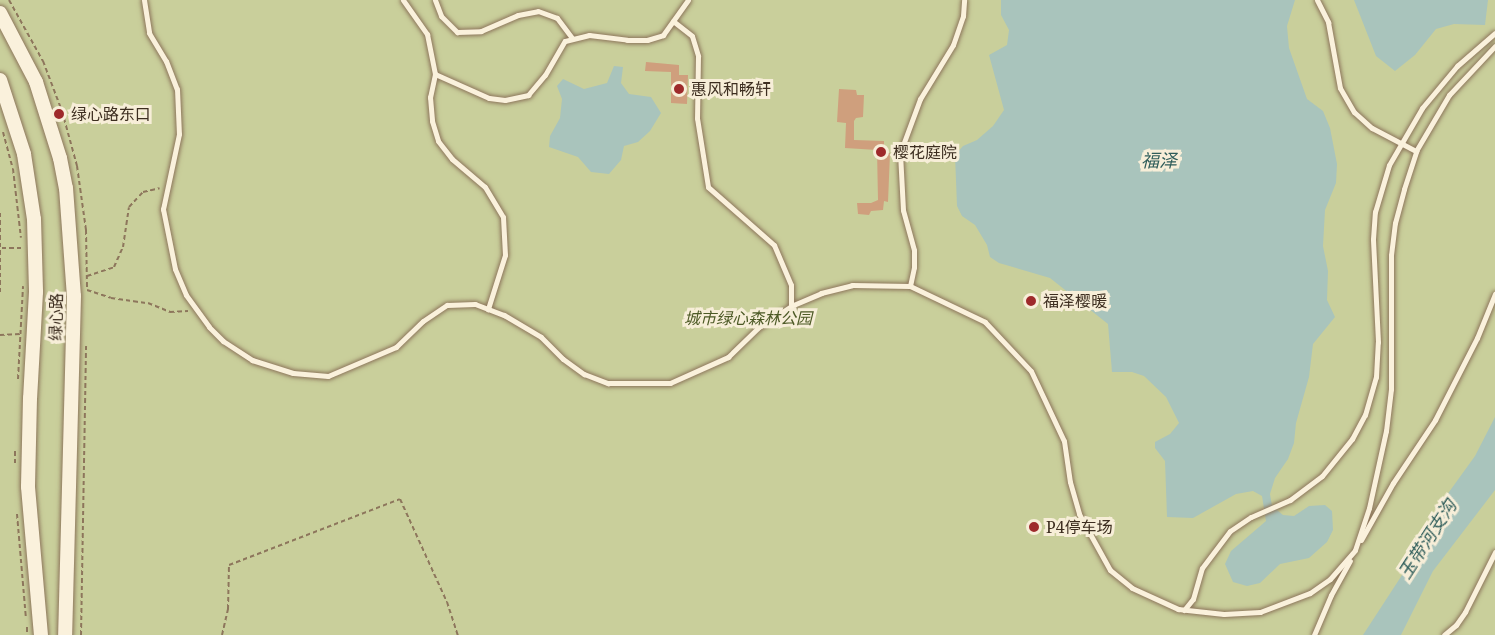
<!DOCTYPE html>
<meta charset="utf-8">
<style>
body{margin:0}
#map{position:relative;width:1495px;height:635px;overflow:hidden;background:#f0e4c8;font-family:"Noto Serif","Noto Sans SC",serif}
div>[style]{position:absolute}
.green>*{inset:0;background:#c9cf9b}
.water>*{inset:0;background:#a9c4bc}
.building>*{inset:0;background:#cf9f7d}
.path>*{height:2px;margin-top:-1px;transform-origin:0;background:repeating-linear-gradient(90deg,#8d765c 0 4.5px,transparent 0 7.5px)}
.roads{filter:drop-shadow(0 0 2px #8d765c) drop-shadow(0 0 2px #8d765c)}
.service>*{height:5px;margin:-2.5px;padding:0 2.5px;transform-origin:2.5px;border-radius:2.5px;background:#faf1dc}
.secondary>*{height:14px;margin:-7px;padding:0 7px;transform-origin:7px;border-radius:7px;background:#faf1dc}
.dots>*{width:16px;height:16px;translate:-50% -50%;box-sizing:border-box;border:3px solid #f7eed8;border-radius:50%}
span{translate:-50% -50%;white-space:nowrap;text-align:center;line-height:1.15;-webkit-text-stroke:6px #f7eed8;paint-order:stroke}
.poi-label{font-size:16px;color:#3d2e20}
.left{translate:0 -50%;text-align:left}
.street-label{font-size:16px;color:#3d2e20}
.park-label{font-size:16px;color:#4d5a26;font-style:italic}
.water-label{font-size:18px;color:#2f5d5a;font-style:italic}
</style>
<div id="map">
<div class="green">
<div style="clip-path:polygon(0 0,1495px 0,1495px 635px,0 635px)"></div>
</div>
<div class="water">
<div style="clip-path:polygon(1001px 0,1295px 0,1287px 26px,1289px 48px,1307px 99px,1323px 111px,1330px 128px,1337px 164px,1336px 183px,1325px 210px,1323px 246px,1328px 271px,1327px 300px,1335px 317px,1313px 344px,1309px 377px,1296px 423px,1294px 443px,1288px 459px,1275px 478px,1270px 494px,1272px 506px,1283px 515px,1294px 516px,1309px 506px,1325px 505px,1332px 511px,1333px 530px,1327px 542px,1309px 558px,1280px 564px,1260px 583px,1247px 586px,1233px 582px,1225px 564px,1231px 551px,1266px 521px,1262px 496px,1253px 491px,1236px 494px,1193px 518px,1167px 517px,1165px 461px,1155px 448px,1155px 442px,1170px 434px,1179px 423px,1166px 397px,1144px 376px,1132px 372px,1112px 372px,1108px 324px,1050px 278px,999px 263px,990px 257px,987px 245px,975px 225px,962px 216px,957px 206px,955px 155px,963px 146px,977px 140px,993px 126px,1004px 110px,989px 55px,1007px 45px,1009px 30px,1001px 15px)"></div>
<div style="clip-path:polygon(1354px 0,1488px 0,1485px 25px,1454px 24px,1436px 29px,1415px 55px,1395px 71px,1376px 56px)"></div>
<div style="clip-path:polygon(614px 66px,623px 67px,621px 83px,629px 94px,651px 97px,661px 113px,650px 131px,638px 142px,624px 146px,621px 160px,609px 174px,591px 172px,578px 157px,549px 147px,550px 136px,560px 118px,562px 99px,557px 86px,563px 79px,584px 89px,607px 83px)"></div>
<div style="clip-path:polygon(1495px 417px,1495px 490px,1433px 571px,1401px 635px,1363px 635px,1404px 572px,1449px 492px,1475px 456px)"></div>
</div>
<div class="building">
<div style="clip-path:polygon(646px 62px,679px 65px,679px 75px,688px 75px,687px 104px,671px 103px,671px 72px,645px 71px)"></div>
<div style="clip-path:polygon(839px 89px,856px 90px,857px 95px,864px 95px,863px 117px,856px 118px,854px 121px,854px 140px,884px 141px,884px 153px,890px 153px,888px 202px,884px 201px,883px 210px,871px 211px,869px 215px,858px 214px,857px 203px,871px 203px,878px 200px,877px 150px,845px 148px,846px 123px,837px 122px)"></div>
</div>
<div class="path">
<div style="left:9px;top:0;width:70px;rotate:60.9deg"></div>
<div style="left:43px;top:61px;width:53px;rotate:69.2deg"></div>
<div style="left:62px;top:111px;width:57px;rotate:74.7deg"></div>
<div style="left:77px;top:166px;width:65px;rotate:82deg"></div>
<div style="left:86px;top:230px;width:60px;rotate:89deg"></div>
<div style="left:3px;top:132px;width:38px;rotate:75deg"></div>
<div style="left:13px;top:169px;width:69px;rotate:83.4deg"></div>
<div style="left:0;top:213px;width:82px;rotate:90deg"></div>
<div style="left:2px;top:248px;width:21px"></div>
<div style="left:87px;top:276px;width:28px;rotate:-18deg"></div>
<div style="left:114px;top:267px;width:22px;rotate:-66deg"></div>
<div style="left:123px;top:247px;width:40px;rotate:-81.5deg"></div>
<div style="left:129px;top:207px;width:21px;rotate:-47deg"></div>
<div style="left:143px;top:192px;width:17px;rotate:-13deg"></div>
<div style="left:87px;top:290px;width:25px;rotate:18deg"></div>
<div style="left:111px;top:298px;width:37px;rotate:8deg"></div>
<div style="left:148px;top:303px;width:24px;rotate:22deg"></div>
<div style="left:170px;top:312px;width:18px;rotate:-3deg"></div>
<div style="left:0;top:335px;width:20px;rotate:-3deg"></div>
<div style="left:18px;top:379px;width:93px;rotate:-86.9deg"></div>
<div style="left:15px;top:463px;width:15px;rotate:-90deg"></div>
<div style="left:17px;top:514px;width:105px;rotate:85.1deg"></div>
<div style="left:27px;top:627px;width:8px;rotate:90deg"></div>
<div style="left:81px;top:635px;width:291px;rotate:-89deg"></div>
<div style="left:222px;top:635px;width:27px;rotate:-77deg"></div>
<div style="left:228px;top:609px;width:44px;rotate:-88.7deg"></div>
<div style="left:229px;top:565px;width:183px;rotate:-21.1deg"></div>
<div style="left:400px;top:499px;width:113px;rotate:65.5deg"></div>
<div style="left:447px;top:602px;width:35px;rotate:72deg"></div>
</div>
<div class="roads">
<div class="service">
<div style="left:144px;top:0;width:33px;rotate:81deg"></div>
<div style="left:149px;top:33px;width:33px;rotate:59deg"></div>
<div style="left:166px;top:61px;width:30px;rotate:69deg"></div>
<div style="left:177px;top:89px;width:45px;rotate:87.5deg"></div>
<div style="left:179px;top:134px;width:77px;rotate:102deg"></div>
<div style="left:163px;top:209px;width:61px;rotate:78.7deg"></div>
<div style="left:175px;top:269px;width:28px;rotate:67deg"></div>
<div style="left:186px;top:295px;width:39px;rotate:54deg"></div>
<div style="left:209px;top:327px;width:20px;rotate:45deg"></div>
<div style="left:223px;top:341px;width:35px;rotate:33deg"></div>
<div style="left:252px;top:360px;width:43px;rotate:17.6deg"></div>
<div style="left:293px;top:373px;width:35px;rotate:5deg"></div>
<div style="left:328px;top:376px;width:74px;rotate:-23.1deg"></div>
<div style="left:396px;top:347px;width:37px;rotate:-44deg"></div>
<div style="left:423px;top:321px;width:29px;rotate:-34deg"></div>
<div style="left:447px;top:305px;width:28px;rotate:-2deg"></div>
<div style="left:475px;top:304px;width:31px;rotate:21deg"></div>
<div style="left:504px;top:315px;width:43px;rotate:30.7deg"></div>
<div style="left:541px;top:337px;width:31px;rotate:45deg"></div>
<div style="left:563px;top:359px;width:26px;rotate:36deg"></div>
<div style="left:584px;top:374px;width:26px;rotate:21deg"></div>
<div style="left:608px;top:383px;width:62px"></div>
<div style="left:670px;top:383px;width:64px;rotate:-24.1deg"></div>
<div style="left:728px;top:357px;width:43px;rotate:-44.1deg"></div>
<div style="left:759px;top:327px;width:38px;rotate:-33deg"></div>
<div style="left:791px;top:306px;width:33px;rotate:-23deg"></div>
<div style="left:821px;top:293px;width:32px;rotate:-14deg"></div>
<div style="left:852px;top:285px;width:58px;rotate:1deg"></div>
<div style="left:910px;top:286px;width:83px;rotate:25.6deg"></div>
<div style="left:985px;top:322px;width:67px;rotate:46.8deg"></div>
<div style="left:1031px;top:371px;width:77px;rotate:64.8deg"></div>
<div style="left:1064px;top:441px;width:41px;rotate:81.7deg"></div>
<div style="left:1070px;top:482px;width:33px;rotate:74deg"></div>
<div style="left:1079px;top:514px;width:64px;rotate:61deg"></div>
<div style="left:1110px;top:570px;width:28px;rotate:39deg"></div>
<div style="left:1132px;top:588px;width:51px;rotate:24.5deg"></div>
<div style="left:1178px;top:609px;width:46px;rotate:6.2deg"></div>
<div style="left:1224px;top:614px;width:36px;rotate:-3deg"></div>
<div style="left:1260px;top:612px;width:53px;rotate:-20.8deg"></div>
<div style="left:1310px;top:593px;width:24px;rotate:-35deg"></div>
<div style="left:1330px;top:579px;width:38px;rotate:-49deg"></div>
<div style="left:1355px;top:550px;width:44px;rotate:-71.6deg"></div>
<div style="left:1369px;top:508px;width:79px;rotate:-77.6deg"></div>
<div style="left:1386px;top:431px;width:42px;rotate:-83.2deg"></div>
<div style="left:1391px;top:389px;width:134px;rotate:-90deg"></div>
<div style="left:1391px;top:255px;width:32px;rotate:-83deg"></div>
<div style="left:1395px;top:223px;width:35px;rotate:-75deg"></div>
<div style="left:1404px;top:189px;width:40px;rotate:-72deg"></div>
<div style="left:1416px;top:151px;width:65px;rotate:-59.5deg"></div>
<div style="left:1449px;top:95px;width:67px;rotate:-46.8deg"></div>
<div style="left:403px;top:0;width:42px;rotate:54.8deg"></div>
<div style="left:427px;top:34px;width:41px;rotate:78.7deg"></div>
<div style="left:435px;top:74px;width:24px;rotate:102deg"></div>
<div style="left:430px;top:97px;width:24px;rotate:85deg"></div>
<div style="left:432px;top:121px;width:21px;rotate:73deg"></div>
<div style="left:438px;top:141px;width:23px;rotate:52deg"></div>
<div style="left:452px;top:159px;width:43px;rotate:40.3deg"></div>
<div style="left:485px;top:187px;width:35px;rotate:59deg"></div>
<div style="left:503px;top:217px;width:38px;rotate:87deg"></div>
<div style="left:505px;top:255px;width:57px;rotate:107.5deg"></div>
<div style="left:435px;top:0;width:17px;rotate:69deg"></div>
<div style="left:441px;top:16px;width:23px;rotate:45deg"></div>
<div style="left:457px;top:32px;width:24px;rotate:-2deg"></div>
<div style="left:481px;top:31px;width:40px;rotate:-23.4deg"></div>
<div style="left:518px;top:15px;width:20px;rotate:-11deg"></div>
<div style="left:538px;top:11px;width:20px;rotate:20deg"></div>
<div style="left:557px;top:18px;width:25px;rotate:53deg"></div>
<div style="left:1317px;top:0;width:25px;rotate:63deg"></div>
<div style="left:1328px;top:22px;width:67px;rotate:79.7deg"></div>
<div style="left:1340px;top:88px;width:28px;rotate:60deg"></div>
<div style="left:1354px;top:112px;width:24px;rotate:42deg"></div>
<div style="left:1372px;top:128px;width:50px;rotate:27.6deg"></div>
<div style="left:673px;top:21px;width:24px;rotate:38deg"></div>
<div style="left:692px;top:36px;width:21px;rotate:73deg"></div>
<div style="left:698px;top:56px;width:62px;rotate:90.9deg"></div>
<div style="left:697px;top:118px;width:70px;rotate:80.9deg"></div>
<div style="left:708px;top:187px;width:88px;rotate:41.3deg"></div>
<div style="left:774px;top:245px;width:43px;rotate:67deg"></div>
<div style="left:791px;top:285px;width:21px;rotate:90deg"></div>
<div style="left:435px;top:74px;width:59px;rotate:24deg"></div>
<div style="left:489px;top:98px;width:16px;rotate:7deg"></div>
<div style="left:505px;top:100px;width:24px;rotate:-12deg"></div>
<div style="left:528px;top:95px;width:26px;rotate:-50deg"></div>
<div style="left:545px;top:75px;width:39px;rotate:-60deg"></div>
<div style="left:565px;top:41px;width:25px;rotate:-14deg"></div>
<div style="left:589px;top:35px;width:38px;rotate:7deg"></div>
<div style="left:627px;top:40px;width:20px"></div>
<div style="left:647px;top:40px;width:17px;rotate:-17deg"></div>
<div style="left:663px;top:35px;width:43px;rotate:-54.5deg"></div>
<div style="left:910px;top:286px;width:19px;rotate:-78deg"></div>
<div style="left:914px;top:267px;width:17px;rotate:-90deg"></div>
<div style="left:914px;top:250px;width:41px;rotate:-105.4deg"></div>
<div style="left:903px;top:210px;width:57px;rotate:-93deg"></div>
<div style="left:900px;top:153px;width:58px;rotate:-69.7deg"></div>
<div style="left:920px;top:99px;width:63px;rotate:-58.6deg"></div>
<div style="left:953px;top:45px;width:31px;rotate:-71deg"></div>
<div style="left:963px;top:16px;width:16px;rotate:-86deg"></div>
<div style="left:1361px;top:540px;width:65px;rotate:-60.7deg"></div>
<div style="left:1393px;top:483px;width:76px;rotate:-56.3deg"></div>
<div style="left:1435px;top:420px;width:92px;rotate:-62.9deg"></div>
<div style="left:1477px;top:338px;width:48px;rotate:-67.8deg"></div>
<div style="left:1184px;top:610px;width:14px;rotate:-51deg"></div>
<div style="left:1193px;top:599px;width:32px;rotate:-74deg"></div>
<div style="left:1202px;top:568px;width:46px;rotate:-52.9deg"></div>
<div style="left:1230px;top:531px;width:25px;rotate:-34deg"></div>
<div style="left:1251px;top:517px;width:43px;rotate:-23.6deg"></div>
<div style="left:1290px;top:500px;width:40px;rotate:-37deg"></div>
<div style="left:1322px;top:476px;width:48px;rotate:-51deg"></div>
<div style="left:1352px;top:439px;width:27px;rotate:-62deg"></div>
<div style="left:1365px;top:415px;width:40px;rotate:-74deg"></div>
<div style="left:1376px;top:377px;width:35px;rotate:-87deg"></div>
<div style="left:1378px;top:342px;width:103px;rotate:-92.8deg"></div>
<div style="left:1373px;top:239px;width:27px;rotate:-86deg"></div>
<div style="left:1375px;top:212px;width:49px;rotate:-73.4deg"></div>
<div style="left:1389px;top:165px;width:66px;rotate:-59.9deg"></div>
<div style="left:1422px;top:108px;width:55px;rotate:-50.2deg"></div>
<div style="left:1457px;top:66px;width:50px;rotate:-41deg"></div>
<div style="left:1314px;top:635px;width:43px;rotate:-67deg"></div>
<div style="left:1331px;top:595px;width:39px;rotate:-61deg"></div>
<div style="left:1444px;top:635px;width:16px;rotate:-40deg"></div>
<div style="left:1456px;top:625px;width:16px;rotate:-55deg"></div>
<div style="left:1465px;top:612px;width:67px;rotate:-63.4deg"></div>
</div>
<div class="secondary">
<div style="left:0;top:13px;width:78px;rotate:62.4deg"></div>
<div style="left:36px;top:82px;width:80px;rotate:72.5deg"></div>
<div style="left:60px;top:158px;width:31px;rotate:79deg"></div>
<div style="left:66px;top:188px;width:108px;rotate:85.8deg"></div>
<div style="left:74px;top:296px;width:339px;rotate:91.5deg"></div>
<div style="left:0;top:80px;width:78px;rotate:72deg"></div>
<div style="left:24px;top:154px;width:66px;rotate:81.3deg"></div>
<div style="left:34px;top:219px;width:73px;rotate:88.4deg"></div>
<div style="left:36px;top:292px;width:106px;rotate:93.2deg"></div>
<div style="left:30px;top:398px;width:89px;rotate:91.3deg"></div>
<div style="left:28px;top:487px;width:149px;rotate:85deg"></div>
</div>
</div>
<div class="dots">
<div style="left:679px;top:89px;background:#9e2a2b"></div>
<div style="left:59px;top:114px;background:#9e2a2b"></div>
<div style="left:881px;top:152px;background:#9e2a2b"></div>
<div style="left:1031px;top:301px;background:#9e2a2b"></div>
<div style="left:1034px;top:527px;background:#9e2a2b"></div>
</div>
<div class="poi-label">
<span class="left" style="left:691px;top:89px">惠风和畅轩</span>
<span class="left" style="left:71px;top:114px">绿心路东口</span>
<span class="left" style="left:893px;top:152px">樱花庭院</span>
<span class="left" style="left:1043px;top:301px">福泽樱暖</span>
<span class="left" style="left:1046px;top:527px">P4停车场</span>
</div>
<div class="street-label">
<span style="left:56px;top:317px;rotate:-89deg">绿心路</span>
</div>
<div class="park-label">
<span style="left:748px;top:318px">城市绿心森林公园</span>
</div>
<div class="water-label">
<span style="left:1159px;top:160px">福泽</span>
<span style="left:1427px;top:539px;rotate:-57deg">玉带河支沟</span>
</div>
</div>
